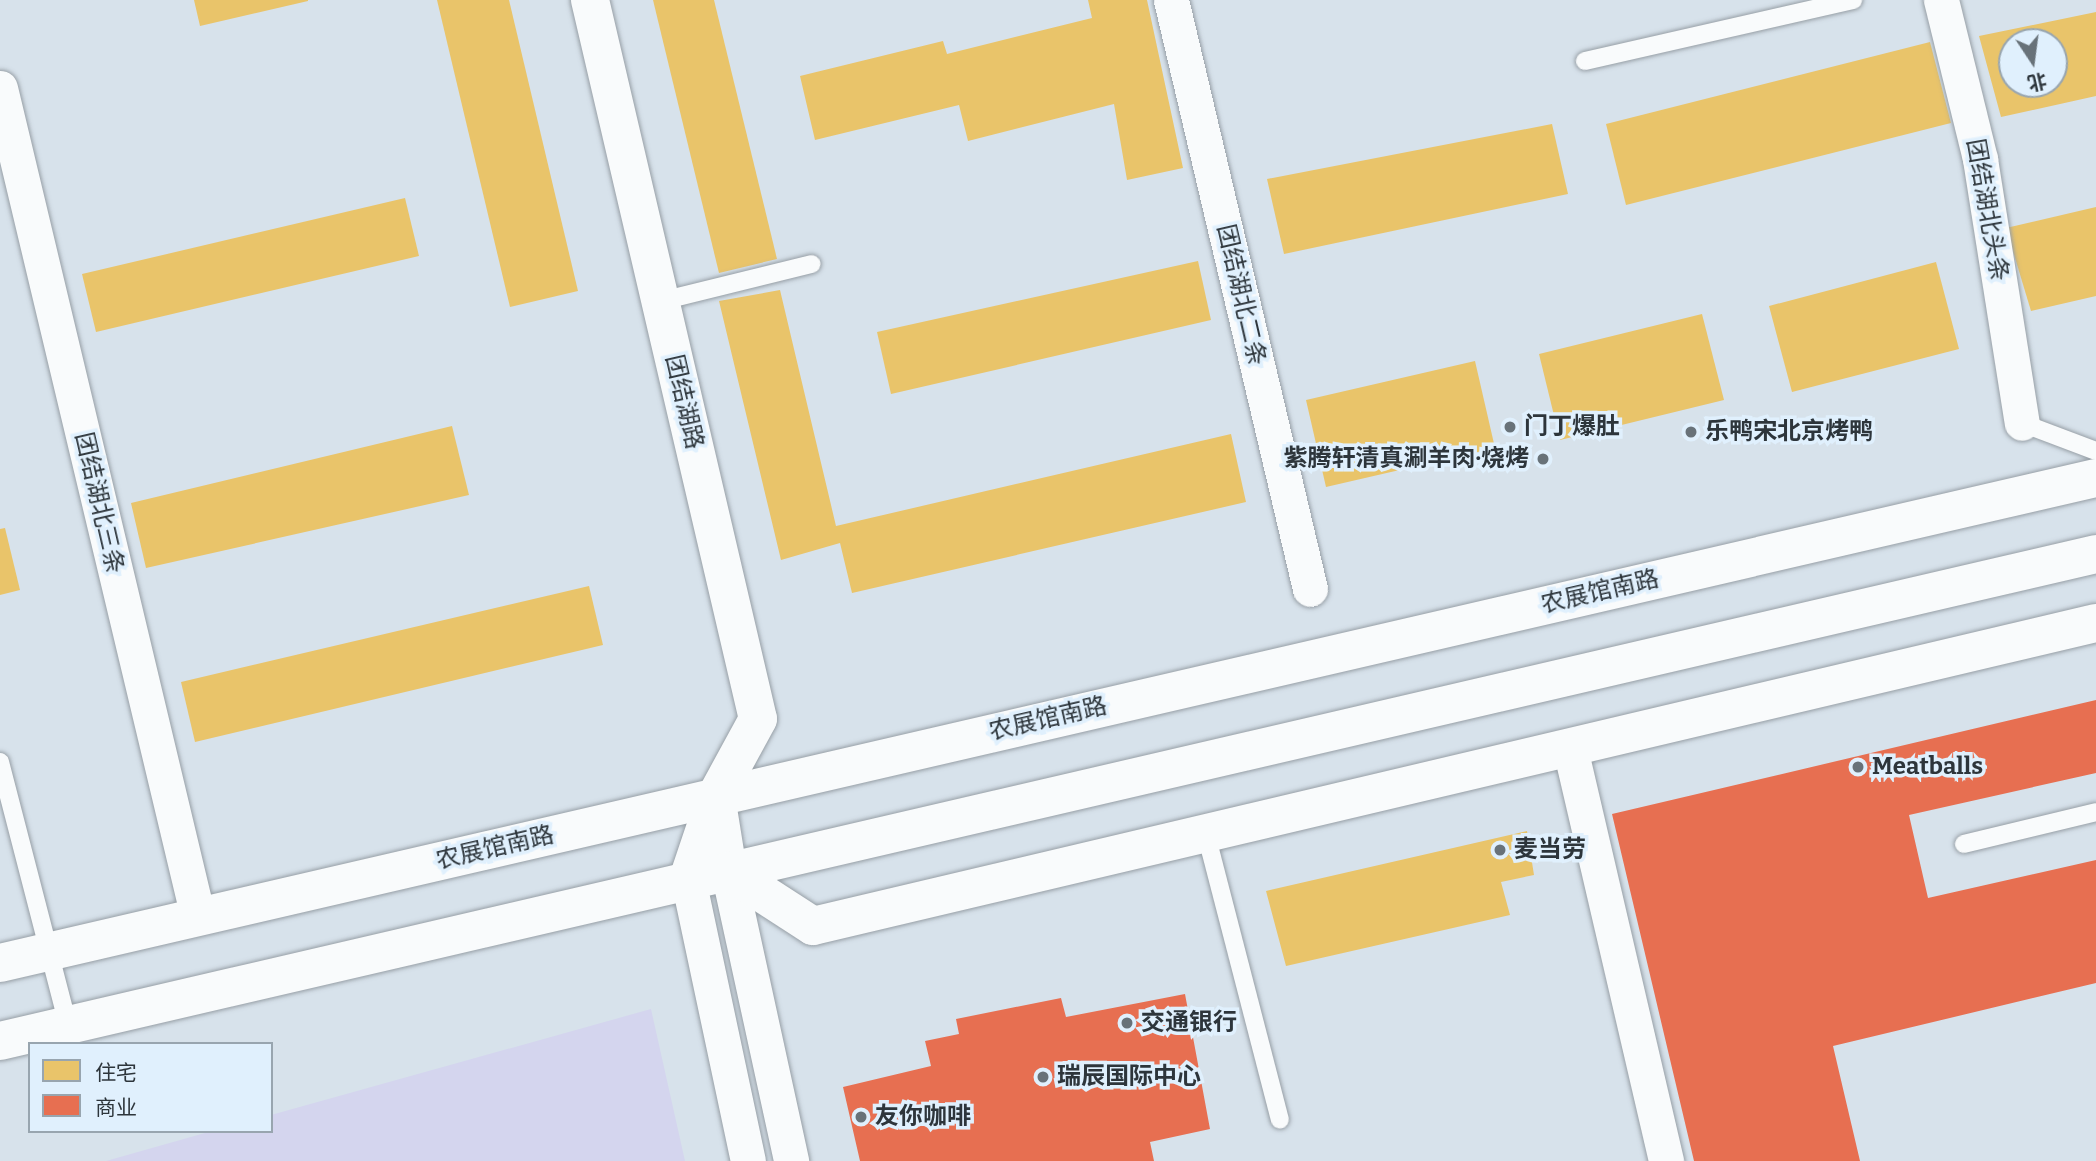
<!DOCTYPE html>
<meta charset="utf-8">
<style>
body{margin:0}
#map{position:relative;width:2096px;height:1161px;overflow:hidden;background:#d7e2eb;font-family:Bitter,"Noto Sans SC",serif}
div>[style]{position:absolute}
.green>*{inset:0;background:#d4d5ee}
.homes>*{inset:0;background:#e9c46a}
.shops>*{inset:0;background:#e76f51}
.roads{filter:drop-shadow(0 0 2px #979fa6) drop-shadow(0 0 2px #979fa6)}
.lane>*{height:18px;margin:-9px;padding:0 9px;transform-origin:9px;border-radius:9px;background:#f9fbfc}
.street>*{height:35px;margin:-17.5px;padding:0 17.5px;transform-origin:17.5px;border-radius:17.5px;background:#f9fbfc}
.secondary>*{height:38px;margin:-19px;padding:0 19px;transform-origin:19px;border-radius:19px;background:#f9fbfc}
.primary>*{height:38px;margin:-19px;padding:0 19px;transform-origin:19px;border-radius:19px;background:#f9fbfc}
.dots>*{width:19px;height:19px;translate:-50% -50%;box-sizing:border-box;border:4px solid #e0f0fd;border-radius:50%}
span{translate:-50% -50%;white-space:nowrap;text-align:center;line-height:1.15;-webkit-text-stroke:7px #e0f0fd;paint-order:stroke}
.street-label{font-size:24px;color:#2d353b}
.poi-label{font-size:24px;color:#2d353b;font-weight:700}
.left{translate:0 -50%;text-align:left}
.right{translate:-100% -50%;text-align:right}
.legend{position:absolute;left:28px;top:1042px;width:245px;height:91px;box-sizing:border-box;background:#e0f0fd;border:2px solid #98a5af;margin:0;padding:9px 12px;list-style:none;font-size:21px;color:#2d353b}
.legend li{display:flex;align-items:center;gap:14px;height:35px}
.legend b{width:35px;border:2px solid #98a5af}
.north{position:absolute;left:1998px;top:28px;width:70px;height:70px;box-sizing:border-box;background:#e0f0fd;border:2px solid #98a5af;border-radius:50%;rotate:167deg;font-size:19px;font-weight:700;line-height:28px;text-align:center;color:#2d353b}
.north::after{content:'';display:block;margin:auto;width:24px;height:32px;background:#687279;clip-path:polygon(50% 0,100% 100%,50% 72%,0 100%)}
</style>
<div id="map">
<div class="green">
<div style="clip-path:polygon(651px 1009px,685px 1161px,106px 1161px,212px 1131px,271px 1131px,271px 1115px)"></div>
</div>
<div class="homes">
<div style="clip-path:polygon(194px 0,308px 0,308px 1px,200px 26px)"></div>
<div style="clip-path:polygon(437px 0,509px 0,578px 291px,510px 307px)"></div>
<div style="clip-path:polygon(653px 0,714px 0,777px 259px,719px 273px)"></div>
<div style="clip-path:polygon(1088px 0,1147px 0,1183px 168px,1127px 180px,1114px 104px,968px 141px,959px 105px,815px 140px,800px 76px,943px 41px,947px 54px,1092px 18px)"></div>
<div style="clip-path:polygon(evenodd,2096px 12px,2096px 96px,2001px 117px,1979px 36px,2096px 12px,2012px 42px,2054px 42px,2054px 84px,2012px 84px,2012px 42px)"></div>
<div style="clip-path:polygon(1930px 42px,1951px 123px,1626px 205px,1606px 124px)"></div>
<div style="clip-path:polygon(1552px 124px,1568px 194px,1284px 254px,1267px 179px)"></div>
<div style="clip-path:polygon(405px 198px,419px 256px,96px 332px,82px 274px)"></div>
<div style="clip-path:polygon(2096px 207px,2096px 296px,2031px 311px,2006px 228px)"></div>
<div style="clip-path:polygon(1198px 261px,1211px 320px,891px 394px,877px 332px)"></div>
<div style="clip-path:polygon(1936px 262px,1959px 349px,1792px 392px,1769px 306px)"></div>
<div style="clip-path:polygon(780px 290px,836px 526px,1231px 434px,1246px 502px,852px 593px,840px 543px,781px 560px,719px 301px)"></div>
<div style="clip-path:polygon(1702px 314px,1724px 400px,1560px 440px,1539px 354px)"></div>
<div style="clip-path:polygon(1475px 361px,1495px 448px,1326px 487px,1306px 400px)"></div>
<div style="clip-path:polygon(452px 426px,469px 495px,146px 568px,131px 503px)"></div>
<div style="clip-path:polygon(5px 528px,20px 590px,0 595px,0 529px)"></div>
<div style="clip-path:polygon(589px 586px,603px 645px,195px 742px,181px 682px)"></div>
<div style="clip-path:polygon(1527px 831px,1534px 875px,1501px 882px,1510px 915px,1286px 966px,1266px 891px)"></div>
</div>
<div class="shops">
<div style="clip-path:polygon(2096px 700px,2096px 773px,1909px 815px,1928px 898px,2096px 860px,2096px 983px,1833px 1046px,1860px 1161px,1694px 1161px,1612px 814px)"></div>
<div style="clip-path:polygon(1185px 994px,1210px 1129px,1150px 1142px,1154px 1161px,860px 1161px,843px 1087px,931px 1066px,925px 1041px,959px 1034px,956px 1019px,1061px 998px,1066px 1017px)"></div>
</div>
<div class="roads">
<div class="lane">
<div style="left:1585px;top:61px;width:275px;rotate:-12.8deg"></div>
<div style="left:661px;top:301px;width:155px;rotate:-13.8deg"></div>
<div style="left:2022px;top:423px;width:79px;rotate:20.7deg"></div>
<div style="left:0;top:762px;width:272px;rotate:75.5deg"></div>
<div style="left:1206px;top:834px;width:295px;rotate:75.5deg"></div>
<div style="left:1964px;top:844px;width:136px;rotate:-13.6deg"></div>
</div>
<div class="street">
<div style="left:1171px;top:0;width:605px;rotate:76.72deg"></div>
<div style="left:1941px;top:0;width:164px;rotate:76.2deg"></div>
<div style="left:1980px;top:159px;width:267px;rotate:81deg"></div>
<div style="left:0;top:88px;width:852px;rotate:76.57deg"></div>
<div style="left:1570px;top:748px;width:424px;rotate:76.9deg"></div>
<div style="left:728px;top:871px;width:297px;rotate:77.7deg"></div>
<div style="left:688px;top:879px;width:288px;rotate:78deg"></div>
</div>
<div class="secondary">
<div style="left:590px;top:0;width:738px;rotate:76.85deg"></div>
<div style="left:758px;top:719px;width:88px;rotate:118.6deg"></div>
<div style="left:716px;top:796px;width:88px;rotate:108.6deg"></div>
<div style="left:716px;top:796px;width:76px;rotate:80.9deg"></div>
<div style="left:728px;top:871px;width:101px;rotate:32.9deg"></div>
<div style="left:813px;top:926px;width:1318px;rotate:-13.29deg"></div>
</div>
<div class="primary">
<div style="left:0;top:963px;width:2151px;rotate:-13.03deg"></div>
<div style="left:0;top:1041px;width:2152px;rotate:-13.08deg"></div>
</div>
</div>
<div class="dots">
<div style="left:1510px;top:427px;background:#687279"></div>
<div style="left:1691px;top:432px;background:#687279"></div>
<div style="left:1543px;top:459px;background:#687279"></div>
<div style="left:1858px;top:767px;background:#687279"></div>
<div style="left:1500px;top:850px;background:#687279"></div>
<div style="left:1127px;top:1023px;background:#687279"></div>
<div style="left:1043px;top:1077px;background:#687279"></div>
<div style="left:861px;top:1117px;background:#687279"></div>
</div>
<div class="street-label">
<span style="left:1987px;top:210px;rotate:80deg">团结湖北头条</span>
<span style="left:1241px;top:295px;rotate:77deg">团结湖北二条</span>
<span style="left:684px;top:402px;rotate:77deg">团结湖路</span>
<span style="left:99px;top:503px;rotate:77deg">团结湖北三条</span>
<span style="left:1600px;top:592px;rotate:-13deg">农展馆南路</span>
<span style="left:1048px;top:719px;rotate:-13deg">农展馆南路</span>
<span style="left:495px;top:848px;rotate:-13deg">农展馆南路</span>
</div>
<div class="poi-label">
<span class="left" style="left:1524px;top:427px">门丁爆肚</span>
<span class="left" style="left:1705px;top:432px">乐鸭宋北京烤鸭</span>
<span class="right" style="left:1529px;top:459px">紫腾轩清真涮羊肉·烧烤</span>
<span class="left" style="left:1872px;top:767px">Meatballs</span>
<span class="left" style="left:1514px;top:850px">麦当劳</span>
<span class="left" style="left:1141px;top:1023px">交通银行</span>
<span class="left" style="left:1057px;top:1077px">瑞辰国际中心</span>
<span class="left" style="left:875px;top:1117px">友你咖啡</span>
</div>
<ul class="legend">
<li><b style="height:19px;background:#e9c46a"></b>住宅</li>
<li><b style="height:19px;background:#e76f51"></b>商业</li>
</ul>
<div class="north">北</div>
</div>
